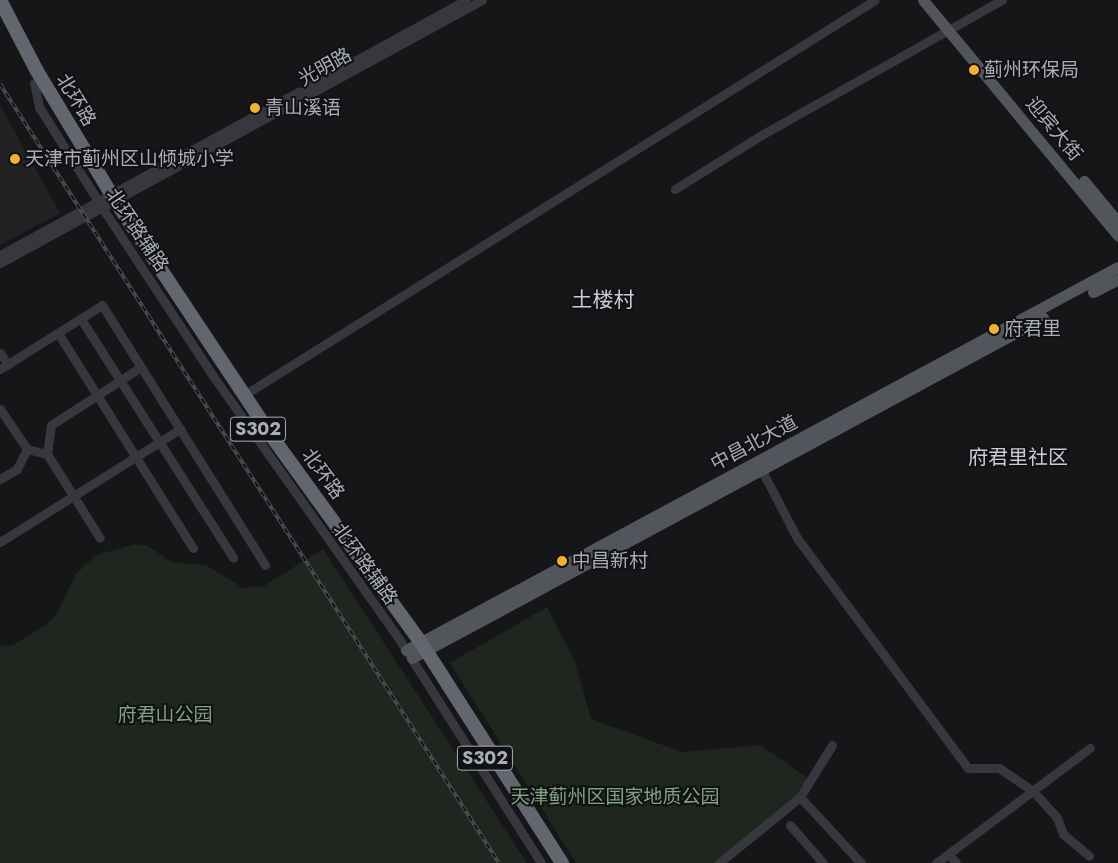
<!DOCTYPE html>
<meta charset="utf-8">
<style>
body{margin:0}
#map{position:relative;width:1118px;height:863px;overflow:hidden;background:#161618;font-family:Jost,"Noto Sans SC",sans-serif}
div>[style]{position:absolute}
.built>*{inset:0;background:#222225}
.green>*{inset:0;background:#1e261f}
.minor>*{height:9px;margin:-4.5px;padding:0 4.5px;transform-origin:4.5px;border-radius:4.5px;background:#37383d}
.major>*{height:11px;margin:-5.5px;padding:0 5.5px;transform-origin:5.5px;border-radius:5.5px;background:#53555c}
.highway>*{height:14px;margin:-7px;padding:0 7px;transform-origin:7px;border-radius:7px;background:#63666e}
.rail>*{height:4px;margin-top:-2px;transform-origin:0;background:repeating-linear-gradient(90deg,#111113 0 5.5px,#4a4c52 0 11px);box-sizing:border-box;border-block:1px solid #4a4c52}
.dots>*{width:14px;height:14px;translate:-50% -50%;box-sizing:border-box;border:2px solid #111113;border-radius:50%}
span{translate:-50% -50%;white-space:nowrap;text-align:center;line-height:1.15;-webkit-text-stroke:4px #111113;paint-order:stroke}
.shield-label span{padding:1px 4px;background:#111113;border:1px solid;border-radius:4px;-webkit-text-stroke-width:0}
.shield-label{font-size:18px;color:#a8adb8;font-weight:700}
.street-label{font-size:19px;color:#a8adb8}
.poi-label{font-size:19px;color:#a8adb8}
.left{translate:0 -50%;text-align:left}
.park-label{font-size:19px;color:#7fa381}
.neighbourhood-label{font-size:20px;color:#c9ccd4}
.quarter-label{font-size:21px;color:#c9ccd4}
</style>
<div id="map">
<div class="built">
<div style="clip-path:polygon(0 105px,60px 213px,0 245px)"></div>
</div>
<div class="green">
<div style="clip-path:polygon(136px 544px,148px 546px,171px 562px,206px 565px,243px 588px,264px 586px,323px 549px,527px 863px,0 863px,0 646px,13px 645px,47px 624px,56px 615px,76px 574px,96px 555px)"></div>
<div style="clip-path:polygon(547px 607px,575px 662px,591px 719px,682px 752px,761px 745px,814px 783px,791px 812px,725px 863px,576px 863px,450px 663px)"></div>
</div>
<div class="minor">
<div style="left:34px;top:83px;width:25px;rotate:78deg"></div>
<div style="left:39px;top:107px;width:120px;rotate:57.9deg"></div>
<div style="left:103px;top:209px;width:200px;rotate:56.6deg"></div>
<div style="left:213px;top:376px;width:322px;rotate:54.7deg"></div>
<div style="left:399px;top:639px;width:265px;rotate:57.6deg"></div>
<div style="left:675px;top:189px;width:104px;rotate:-32deg"></div>
<div style="left:763px;top:134px;width:274px;rotate:-29.3deg"></div>
<div style="left:0;top:255px;width:531px;rotate:-28.69deg"></div>
<div style="left:0;top:263px;width:549px;rotate:-28.62deg"></div>
<div style="left:81px;top:319px;width:283px;rotate:57.5deg"></div>
<div style="left:58px;top:333px;width:254px;rotate:57.9deg"></div>
<div style="left:0;top:353px;width:14px;rotate:54deg"></div>
<div style="left:0;top:369px;width:120px;rotate:-32.1deg"></div>
<div style="left:102px;top:305px;width:307px;rotate:57.9deg"></div>
<div style="left:244px;top:395px;width:744px;rotate:-32.05deg"></div>
<div style="left:0;top:409px;width:48px;rotate:56deg"></div>
<div style="left:27px;top:449px;width:22px;rotate:117deg"></div>
<div style="left:17px;top:469px;width:20px;rotate:150deg"></div>
<div style="left:27px;top:449px;width:21px;rotate:14deg"></div>
<div style="left:47px;top:454px;width:99px;rotate:57.8deg"></div>
<div style="left:47px;top:454px;width:29px;rotate:-82deg"></div>
<div style="left:51px;top:425px;width:107px;rotate:-32.8deg"></div>
<div style="left:759px;top:465px;width:82px;rotate:62.5deg"></div>
<div style="left:797px;top:538px;width:287px;rotate:53.4deg"></div>
<div style="left:968px;top:768px;width:31px"></div>
<div style="left:999px;top:768px;width:41px;rotate:34.1deg"></div>
<div style="left:1033px;top:791px;width:36px;rotate:48deg"></div>
<div style="left:1057px;top:818px;width:17px;rotate:69deg"></div>
<div style="left:1063px;top:834px;width:34px;rotate:40deg"></div>
<div style="left:0;top:542px;width:213px;rotate:-32.1deg"></div>
<div style="left:800px;top:797px;width:90px;rotate:47.3deg"></div>
<div style="left:790px;top:825px;width:50px;rotate:49deg"></div>
<div style="left:949px;top:854px;width:11px;rotate:52deg"></div>
<div style="left:719px;top:863px;width:104px;rotate:-39.2deg"></div>
<div style="left:800px;top:797px;width:61px;rotate:-58.4deg"></div>
<div style="left:936px;top:863px;width:192px;rotate:-36.8deg"></div>
</div>
<div class="major">
<div style="left:923px;top:0;width:306px;rotate:50.4deg"></div>
<div style="left:1084px;top:181px;width:53px;rotate:50.3deg"></div>
<div style="left:1093px;top:292px;width:28px;rotate:-27deg"></div>
<div style="left:406px;top:650px;width:808px;rotate:-28.28deg"></div>
<div style="left:412px;top:658px;width:717px;rotate:-28.32deg"></div>
</div>
<div class="highway">
<div style="left:0;top:0;width:80px;rotate:62.5deg"></div>
<div style="left:37px;top:71px;width:153px;rotate:58.9deg"></div>
<div style="left:116px;top:202px;width:278px;rotate:56.4deg"></div>
<div style="left:270px;top:434px;width:256px;rotate:54.1deg"></div>
<div style="left:420px;top:641px;width:264px;rotate:57.4deg"></div>
</div>
<div class="rail">
<div style="left:0;top:84px;width:925px;rotate:57.36deg"></div>
</div>
<div class="dots">
<div style="left:974px;top:70px;background:#f2b134"></div>
<div style="left:255px;top:108px;background:#f2b134"></div>
<div style="left:15px;top:159px;background:#f2b134"></div>
<div style="left:994px;top:329px;background:#f2b134"></div>
<div style="left:562px;top:561px;background:#f2b134"></div>
</div>
<div class="shield-label">
<span style="left:258px;top:429px">S302</span>
<span style="left:485px;top:758px">S302</span>
</div>
<div class="street-label">
<span style="left:325px;top:67px;rotate:-29deg">光明路</span>
<span style="left:76px;top:100px;rotate:59deg">北环路</span>
<span style="left:1054px;top:129px;rotate:50deg">迎宾大街</span>
<span style="left:137px;top:230px;rotate:56deg">北环路辅路</span>
<span style="left:754px;top:443px;rotate:-28deg">中昌北大道</span>
<span style="left:323px;top:474px;rotate:54deg">北环路</span>
<span style="left:365px;top:564px;rotate:54deg">北环路辅路</span>
</div>
<div class="poi-label">
<span class="left" style="left:984px;top:70px">蓟州环保局</span>
<span class="left" style="left:265px;top:108px">青山溪语</span>
<span class="left" style="left:25px;top:159px">天津市蓟州区山倾城小学</span>
<span class="left" style="left:1004px;top:329px">府君里</span>
<span class="left" style="left:572px;top:561px">中昌新村</span>
</div>
<div class="park-label">
<span style="left:165px;top:715px">府君山公园</span>
<span style="left:615px;top:797px">天津蓟州区国家地质公园</span>
</div>
<div class="neighbourhood-label">
<span style="left:1018px;top:457px">府君里社区</span>
</div>
<div class="quarter-label">
<span style="left:603px;top:300px">土楼村</span>
</div>
</div>
